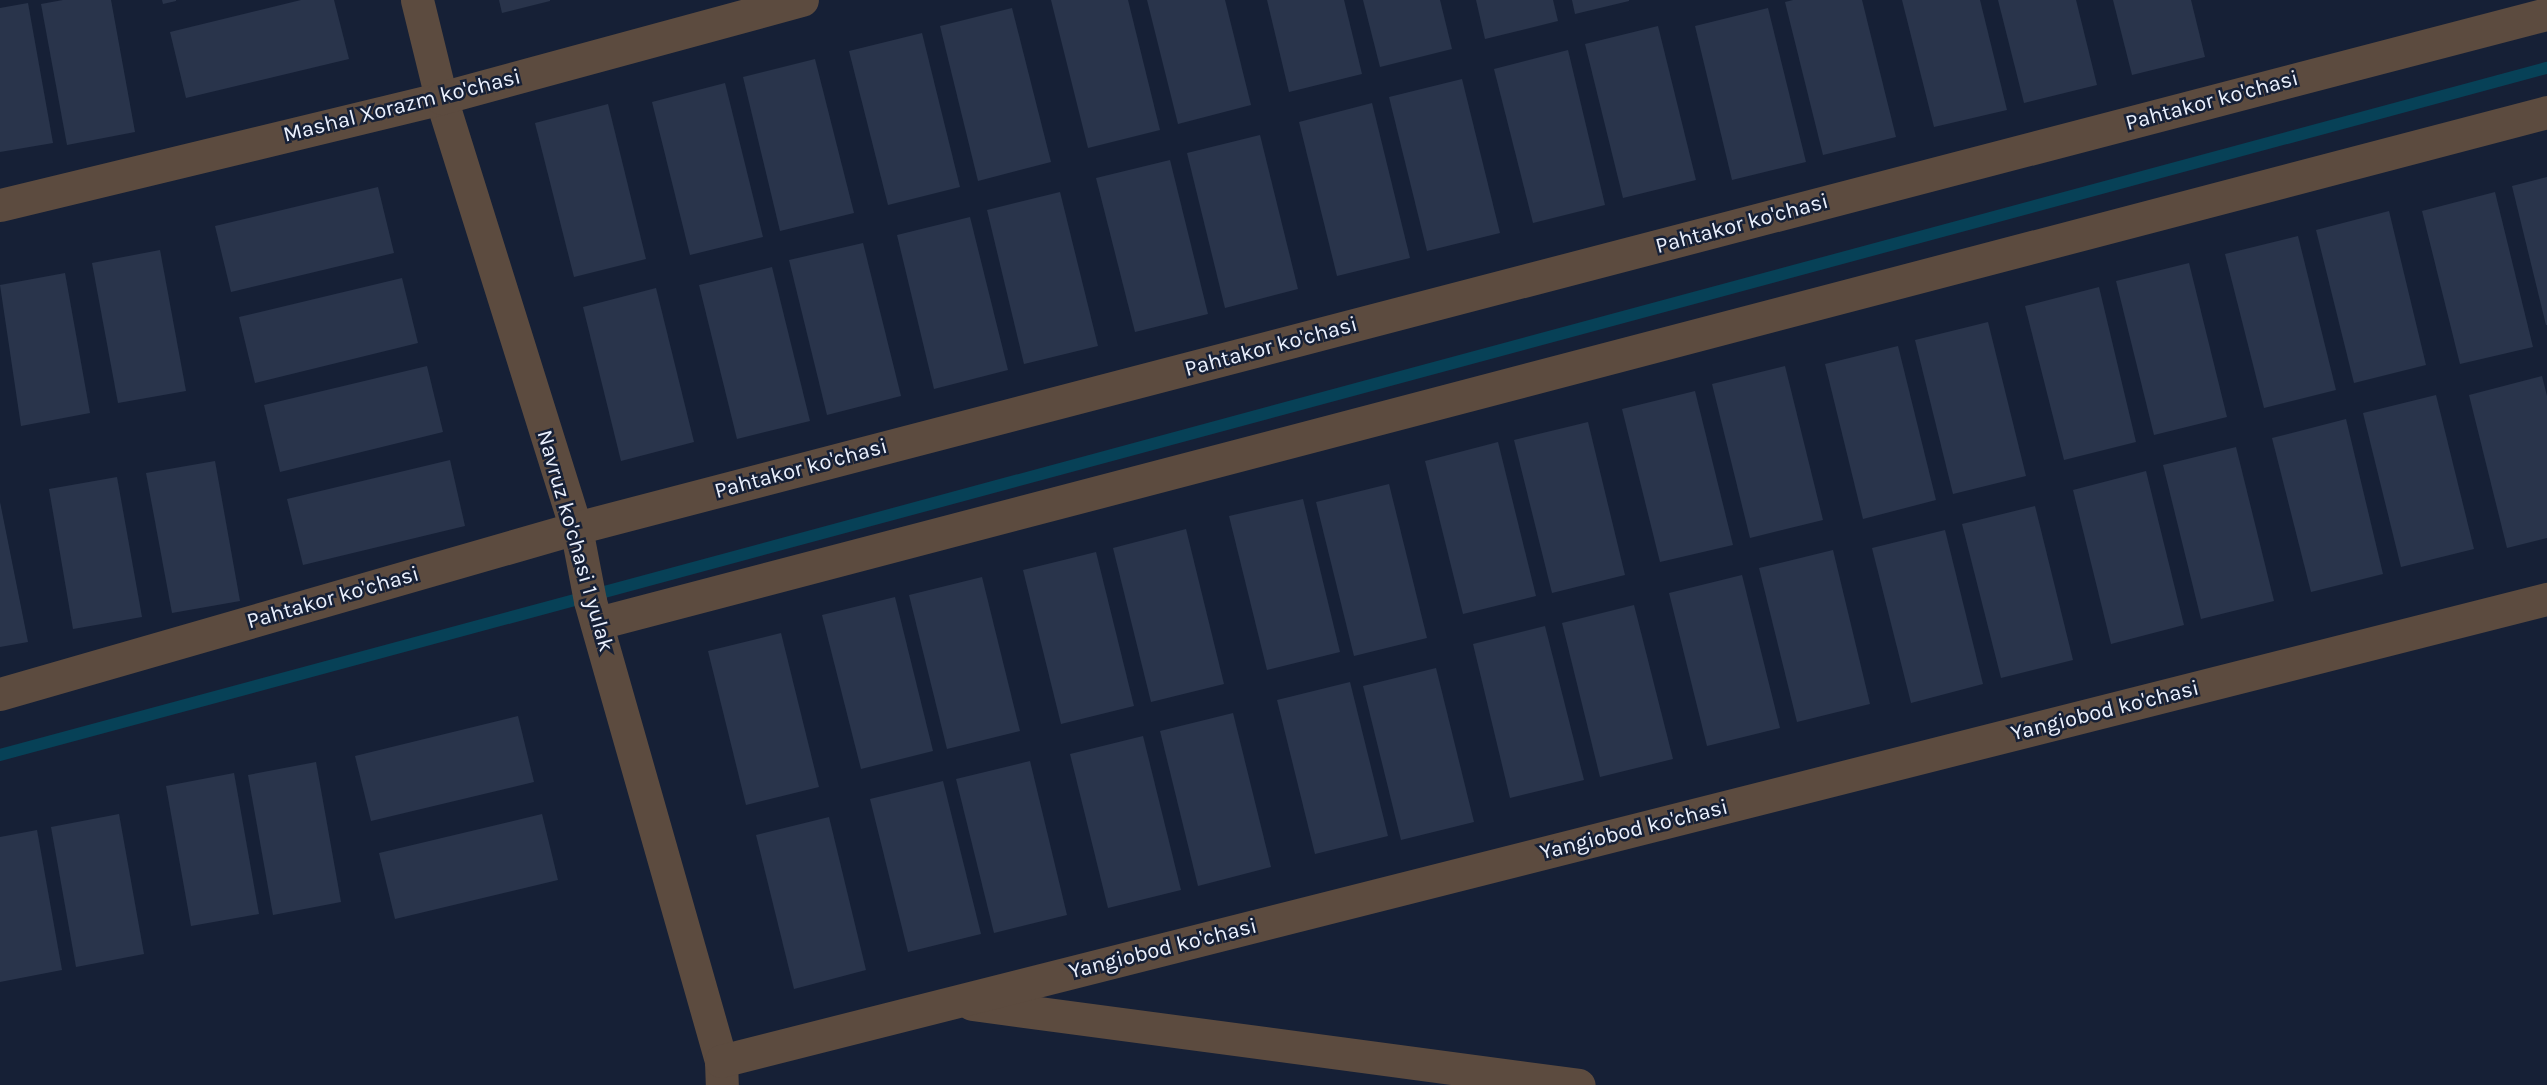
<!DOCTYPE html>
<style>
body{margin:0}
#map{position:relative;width:2547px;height:1085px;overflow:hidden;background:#162036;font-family:Karla,sans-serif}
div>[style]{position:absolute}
.stream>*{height:12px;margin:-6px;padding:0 6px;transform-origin:6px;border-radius:6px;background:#074157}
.building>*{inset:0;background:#29344b}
.minor>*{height:33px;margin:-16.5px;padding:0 16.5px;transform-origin:16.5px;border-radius:16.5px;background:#5c4b3f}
span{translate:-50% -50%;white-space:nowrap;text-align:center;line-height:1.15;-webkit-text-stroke:5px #162036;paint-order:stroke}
.street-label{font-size:22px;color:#ebf1fe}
</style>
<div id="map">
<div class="stream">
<div style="left:0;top:755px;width:2638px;rotate:-15.1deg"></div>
</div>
<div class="building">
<div style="clip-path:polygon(63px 0,111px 0,135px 132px,67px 145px,41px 4px)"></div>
<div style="clip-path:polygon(162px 0,176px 0,176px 1px,163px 4px)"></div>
<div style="clip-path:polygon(301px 0,334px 0,349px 59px,186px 98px,170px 32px)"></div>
<div style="clip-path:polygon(499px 0,550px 0,550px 1px,502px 13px)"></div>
<div style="clip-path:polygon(1051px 0,1128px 0,1160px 130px,1088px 148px)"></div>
<div style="clip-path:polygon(1147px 0,1225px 0,1251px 105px,1178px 124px)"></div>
<div style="clip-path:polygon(1267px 0,1344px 0,1362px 74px,1289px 92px)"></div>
<div style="clip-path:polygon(1363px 0,1440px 0,1452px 49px,1380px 67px)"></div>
<div style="clip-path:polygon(1476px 0,1553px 0,1558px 21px,1485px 39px)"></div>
<div style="clip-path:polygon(1572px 0,1629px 0,1629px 1px,1575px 14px)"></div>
<div style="clip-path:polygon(1793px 0,1862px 0,1896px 137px,1823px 155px,1785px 2px)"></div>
<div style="clip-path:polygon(1902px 0,1980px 0,2007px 110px,1934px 127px)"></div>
<div style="clip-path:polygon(1998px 0,2076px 0,2097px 85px,2024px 103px)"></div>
<div style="clip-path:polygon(2113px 0,2191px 0,2205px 57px,2132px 75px)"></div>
<div style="clip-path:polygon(28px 3px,53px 143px,0 152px,0 8px)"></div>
<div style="clip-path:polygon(1012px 8px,1051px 162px,978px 181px,940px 26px)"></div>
<div style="clip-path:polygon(1768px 8px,1806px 162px,1732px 180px,1695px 26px)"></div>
<div style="clip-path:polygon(1658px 26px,1696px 180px,1623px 198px,1585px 44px)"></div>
<div style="clip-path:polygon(922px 33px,960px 187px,888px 205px,849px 51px)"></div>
<div style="clip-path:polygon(1568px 50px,1605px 205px,1533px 223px,1494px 69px)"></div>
<div style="clip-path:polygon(815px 59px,854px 213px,780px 231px,743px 77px)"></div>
<div style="clip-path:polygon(1462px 79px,1500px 233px,1427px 251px,1389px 97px)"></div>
<div style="clip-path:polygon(725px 83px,763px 237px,690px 255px,652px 102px)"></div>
<div style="clip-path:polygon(1372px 103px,1410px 258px,1337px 276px,1299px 122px)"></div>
<div style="clip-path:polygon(608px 104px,646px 259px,574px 277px,535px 123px)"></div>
<div style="clip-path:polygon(1260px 135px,1298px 289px,1225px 308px,1187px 153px)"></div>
<div style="clip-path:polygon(1170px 160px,1208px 314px,1135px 332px,1096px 178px)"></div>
<div style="clip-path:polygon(2547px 177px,2547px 325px,2546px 325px,2512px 186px)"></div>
<div style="clip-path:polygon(378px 187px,394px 253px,231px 292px,215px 226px)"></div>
<div style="clip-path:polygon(1060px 192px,1098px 346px,1024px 364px,987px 210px)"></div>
<div style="clip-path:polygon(2495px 192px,2533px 347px,2460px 364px,2422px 211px)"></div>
<div style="clip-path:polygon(2389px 211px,2426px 365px,2354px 383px,2316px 230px)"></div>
<div style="clip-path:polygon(970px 217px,1008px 370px,934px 389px,897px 235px)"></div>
<div style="clip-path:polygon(2298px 236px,2336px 390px,2264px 408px,2225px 254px)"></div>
<div style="clip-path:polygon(863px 243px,901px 396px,827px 415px,789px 260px)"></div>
<div style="clip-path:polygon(160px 250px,186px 391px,118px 403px,92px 263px)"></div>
<div style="clip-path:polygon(2189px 263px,2227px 417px,2154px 435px,2116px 281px)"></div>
<div style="clip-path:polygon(772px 267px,810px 421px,737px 439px,699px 285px)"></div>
<div style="clip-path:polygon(65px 273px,90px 413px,21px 426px,0 285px)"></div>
<div style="clip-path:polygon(402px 278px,418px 343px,255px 383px,239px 317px)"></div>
<div style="clip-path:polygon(2099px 287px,2136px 442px,2064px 460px,2025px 306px)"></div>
<div style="clip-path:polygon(656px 288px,694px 442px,621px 461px,583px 307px)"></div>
<div style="clip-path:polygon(1988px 322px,2026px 476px,1953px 494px,1915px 340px)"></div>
<div style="clip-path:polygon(1898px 346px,1936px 500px,1863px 519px,1825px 364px)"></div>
<div style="clip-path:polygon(427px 366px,443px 432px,280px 472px,264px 405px)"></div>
<div style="clip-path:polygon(1785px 366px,1823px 520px,1750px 538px,1712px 384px)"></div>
<div style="clip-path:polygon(2542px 376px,2547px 396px,2547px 538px,2507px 548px,2469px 395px)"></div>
<div style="clip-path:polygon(1695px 391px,1733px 545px,1660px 562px,1622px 409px)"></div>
<div style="clip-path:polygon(2436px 395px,2474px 549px,2401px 567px,2363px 413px)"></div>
<div style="clip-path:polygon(2346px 419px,2383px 574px,2311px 592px,2272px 438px)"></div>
<div style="clip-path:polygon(1588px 422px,1625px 575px,1552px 593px,1514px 440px)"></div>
<div style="clip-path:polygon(1498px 442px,1536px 596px,1463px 614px,1425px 461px)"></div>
<div style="clip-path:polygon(2236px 447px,2274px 601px,2201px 619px,2163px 465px)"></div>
<div style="clip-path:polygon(450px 460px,465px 526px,303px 565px,287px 499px)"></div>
<div style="clip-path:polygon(215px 461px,240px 601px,172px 613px,146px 473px)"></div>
<div style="clip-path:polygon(2146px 471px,2184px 625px,2111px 644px,2073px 490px)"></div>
<div style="clip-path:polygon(117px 477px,142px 617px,73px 629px,49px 489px)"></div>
<div style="clip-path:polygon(1389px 484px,1427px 638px,1354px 656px,1316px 502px)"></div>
<div style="clip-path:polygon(1303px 499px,1340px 652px,1267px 670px,1229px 516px)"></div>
<div style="clip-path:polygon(0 502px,28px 642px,0 647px)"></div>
<div style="clip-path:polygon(2035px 506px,2073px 660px,2001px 678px,1962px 524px)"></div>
<div style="clip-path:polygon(1186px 529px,1224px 684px,1151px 702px,1113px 548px)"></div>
<div style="clip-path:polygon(1945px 530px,1983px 684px,1911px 703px,1872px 548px)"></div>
<div style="clip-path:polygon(1833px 550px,1870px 704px,1797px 722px,1759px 568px)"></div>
<div style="clip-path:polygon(1096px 552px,1134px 706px,1061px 724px,1023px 570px)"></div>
<div style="clip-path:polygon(1742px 575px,1780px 728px,1707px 746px,1669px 593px)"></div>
<div style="clip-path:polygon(982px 577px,1020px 731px,947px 749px,909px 595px)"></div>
<div style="clip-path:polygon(895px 597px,933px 751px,861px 769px,822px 615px)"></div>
<div style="clip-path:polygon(1634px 605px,1673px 759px,1600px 777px,1562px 623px)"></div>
<div style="clip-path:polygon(1545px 626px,1584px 780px,1510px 798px,1473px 644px)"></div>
<div style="clip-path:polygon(781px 633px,819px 787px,746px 805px,708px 651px)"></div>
<div style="clip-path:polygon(1436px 668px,1474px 822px,1401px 840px,1363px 686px)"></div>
<div style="clip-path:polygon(1350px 682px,1388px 836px,1315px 854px,1277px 700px)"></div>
<div style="clip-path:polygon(1233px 713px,1271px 867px,1198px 886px,1160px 731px)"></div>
<div style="clip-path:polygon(518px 716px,534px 782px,371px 821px,355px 756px)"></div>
<div style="clip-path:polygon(1143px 736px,1181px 890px,1108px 908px,1070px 754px)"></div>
<div style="clip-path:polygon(1030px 761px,1067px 915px,994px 933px,956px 779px)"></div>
<div style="clip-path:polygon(316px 762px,341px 902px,273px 915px,248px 775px)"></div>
<div style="clip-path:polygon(234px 773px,259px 914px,191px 926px,166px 786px)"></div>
<div style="clip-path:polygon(943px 781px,981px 934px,908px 952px,870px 799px)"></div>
<div style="clip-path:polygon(119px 814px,144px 954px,76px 967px,51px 827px)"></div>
<div style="clip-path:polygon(542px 814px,558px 880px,395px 919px,379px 853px)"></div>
<div style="clip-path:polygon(829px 817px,866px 970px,794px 989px,756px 835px)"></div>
<div style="clip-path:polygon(37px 830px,62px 970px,0 982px,0 837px)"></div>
</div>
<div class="minor">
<div style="left:417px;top:0;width:101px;rotate:76.2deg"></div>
<div style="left:441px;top:98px;width:451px;rotate:72.6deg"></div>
<div style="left:576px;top:528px;width:74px;rotate:79.1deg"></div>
<div style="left:590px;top:601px;width:478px;rotate:74.1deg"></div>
<div style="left:721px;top:1061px;width:24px;rotate:88deg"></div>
<div style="left:0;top:205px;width:454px;rotate:-13.6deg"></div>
<div style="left:441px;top:98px;width:374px;rotate:-15.2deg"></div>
<div style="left:598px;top:623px;width:2015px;rotate:-14.69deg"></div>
<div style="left:0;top:694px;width:599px;rotate:-16.08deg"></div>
<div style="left:576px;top:528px;width:2037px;rotate:-14.62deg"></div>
<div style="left:972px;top:1004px;width:612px;rotate:7.6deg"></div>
<div style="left:721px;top:1061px;width:1884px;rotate:-14.2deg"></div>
</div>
<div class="street-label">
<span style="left:2212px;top:101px;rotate:-15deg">Pahtakor ko'chasi</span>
<span style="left:402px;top:106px;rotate:-14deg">Mashal Xorazm ko'chasi</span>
<span style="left:1742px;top:224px;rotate:-15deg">Pahtakor ko'chasi</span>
<span style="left:1271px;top:347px;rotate:-15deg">Pahtakor ko'chasi</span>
<span style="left:801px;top:469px;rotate:-15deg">Pahtakor ko'chasi</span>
<span style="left:575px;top:541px;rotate:74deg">Navruz ko'chasi 1 yulak</span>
<span style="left:333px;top:598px;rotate:-16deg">Pahtakor ko'chasi</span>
<span style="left:2105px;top:711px;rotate:-14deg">Yangiobod ko'chasi</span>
<span style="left:1634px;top:830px;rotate:-14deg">Yangiobod ko'chasi</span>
<span style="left:1163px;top:949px;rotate:-14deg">Yangiobod ko'chasi</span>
</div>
</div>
